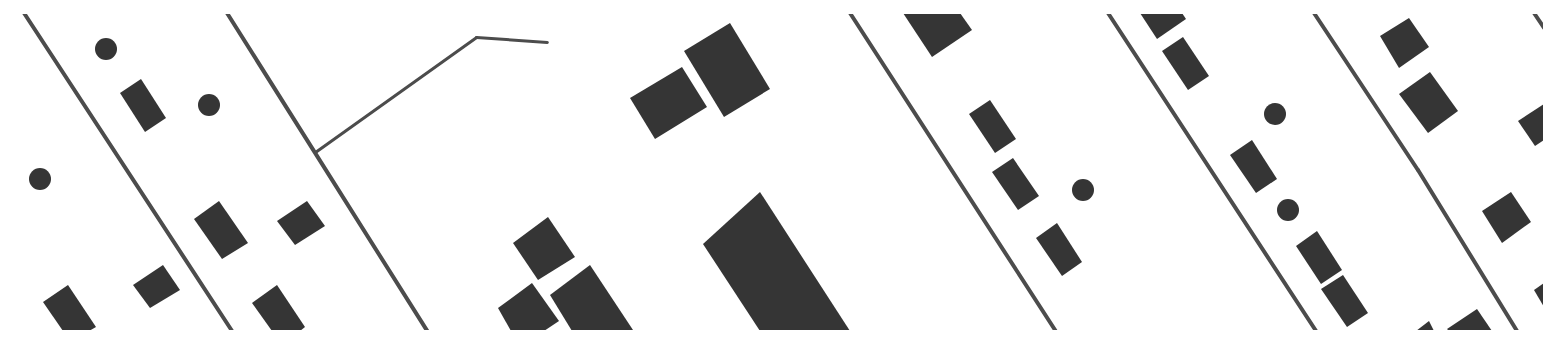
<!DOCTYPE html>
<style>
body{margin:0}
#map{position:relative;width:1557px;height:344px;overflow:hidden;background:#fff;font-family:"Fira Sans Condensed",sans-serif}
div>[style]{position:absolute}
.building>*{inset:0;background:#353535}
.round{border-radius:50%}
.service>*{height:3px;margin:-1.5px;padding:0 1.5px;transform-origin:1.5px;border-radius:1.5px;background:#4c4c4c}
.minor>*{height:4px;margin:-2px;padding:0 2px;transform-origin:2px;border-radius:2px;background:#4c4c4c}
span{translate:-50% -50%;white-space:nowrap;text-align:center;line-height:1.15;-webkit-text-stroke:3px #fff;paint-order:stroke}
.frame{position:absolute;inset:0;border:14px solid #fff;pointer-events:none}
</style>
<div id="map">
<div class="building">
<div style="clip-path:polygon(903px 13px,960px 13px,972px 30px,932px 57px)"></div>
<div style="clip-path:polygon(1140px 13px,1182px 13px,1186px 19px,1157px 39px)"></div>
<div style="clip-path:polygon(1409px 18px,1429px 47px,1399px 68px,1380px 36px)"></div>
<div style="clip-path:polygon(730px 23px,770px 89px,724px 117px,684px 51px)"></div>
<div style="clip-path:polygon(1183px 37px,1209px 76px,1188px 90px,1162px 51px)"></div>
<div class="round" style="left:95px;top:38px;width:22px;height:22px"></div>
<div style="clip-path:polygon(682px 67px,707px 107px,655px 139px,630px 98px)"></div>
<div style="clip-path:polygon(1430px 72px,1458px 111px,1428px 133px,1399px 94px)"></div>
<div style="clip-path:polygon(141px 79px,166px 118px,145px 132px,120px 93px)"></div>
<div class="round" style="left:198px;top:94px;width:22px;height:22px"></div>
<div style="clip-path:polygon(990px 100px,1016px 139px,995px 153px,969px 114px)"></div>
<div class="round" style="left:1264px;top:103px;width:22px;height:22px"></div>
<div style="clip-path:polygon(1544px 104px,1544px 140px,1535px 146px,1518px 121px)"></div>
<div style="clip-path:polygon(1252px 140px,1277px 179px,1256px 193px,1230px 155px)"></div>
<div style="clip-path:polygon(1013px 158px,1039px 196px,1018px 210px,992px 172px)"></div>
<div class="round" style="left:29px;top:168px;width:22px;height:22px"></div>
<div class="round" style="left:1072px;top:179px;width:22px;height:22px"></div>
<div style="clip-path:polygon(760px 192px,850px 331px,760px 331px,703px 244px)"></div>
<div style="clip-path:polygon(1511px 192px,1531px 222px,1502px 243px,1482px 211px)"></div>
<div class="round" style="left:1277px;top:199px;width:22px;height:22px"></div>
<div style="clip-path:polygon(219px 201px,248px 243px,222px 259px,194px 219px)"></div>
<div style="clip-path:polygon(307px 201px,325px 226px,295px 245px,277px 221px)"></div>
<div style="clip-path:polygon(548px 217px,575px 257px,538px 280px,513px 243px)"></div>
<div style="clip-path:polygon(1057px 223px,1082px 262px,1062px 276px,1036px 238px)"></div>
<div style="clip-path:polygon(1317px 231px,1342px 270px,1321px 284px,1296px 246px)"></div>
<div style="clip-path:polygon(163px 265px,180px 290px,150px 308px,133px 285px)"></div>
<div style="clip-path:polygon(590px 265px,633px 330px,572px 331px,550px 295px)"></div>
<div style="clip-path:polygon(1343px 275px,1368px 313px,1347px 327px,1321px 289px)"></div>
<div style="clip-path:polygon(532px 283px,559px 321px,544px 331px,511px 331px,498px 308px)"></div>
<div style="clip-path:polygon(1544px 283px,1544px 307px,1534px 290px)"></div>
<div style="clip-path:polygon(68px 285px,96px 327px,89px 331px,63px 331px,43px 302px)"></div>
<div style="clip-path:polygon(277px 285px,305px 327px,300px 331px,272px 331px,252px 303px)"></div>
<div style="clip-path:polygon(1477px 309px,1492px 331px,1449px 331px,1447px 329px)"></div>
<div style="clip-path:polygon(1429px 321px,1434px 331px,1416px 331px)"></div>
</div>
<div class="service">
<div style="left:315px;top:152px;width:198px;rotate:-35.5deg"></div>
<div style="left:476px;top:37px;width:71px;rotate:4deg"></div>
</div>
<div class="minor">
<div style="left:24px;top:13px;width:380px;rotate:56.8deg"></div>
<div style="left:227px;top:13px;width:376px;rotate:57.8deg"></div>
<div style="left:850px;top:13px;width:379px;rotate:57.1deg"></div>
<div style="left:1108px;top:13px;width:380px;rotate:56.8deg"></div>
<div style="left:1314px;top:13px;width:188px;rotate:56.5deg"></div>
<div style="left:1418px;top:170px;width:189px;rotate:58.4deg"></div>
<div style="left:1534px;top:13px;width:18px;rotate:56deg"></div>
</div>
<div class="frame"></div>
</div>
